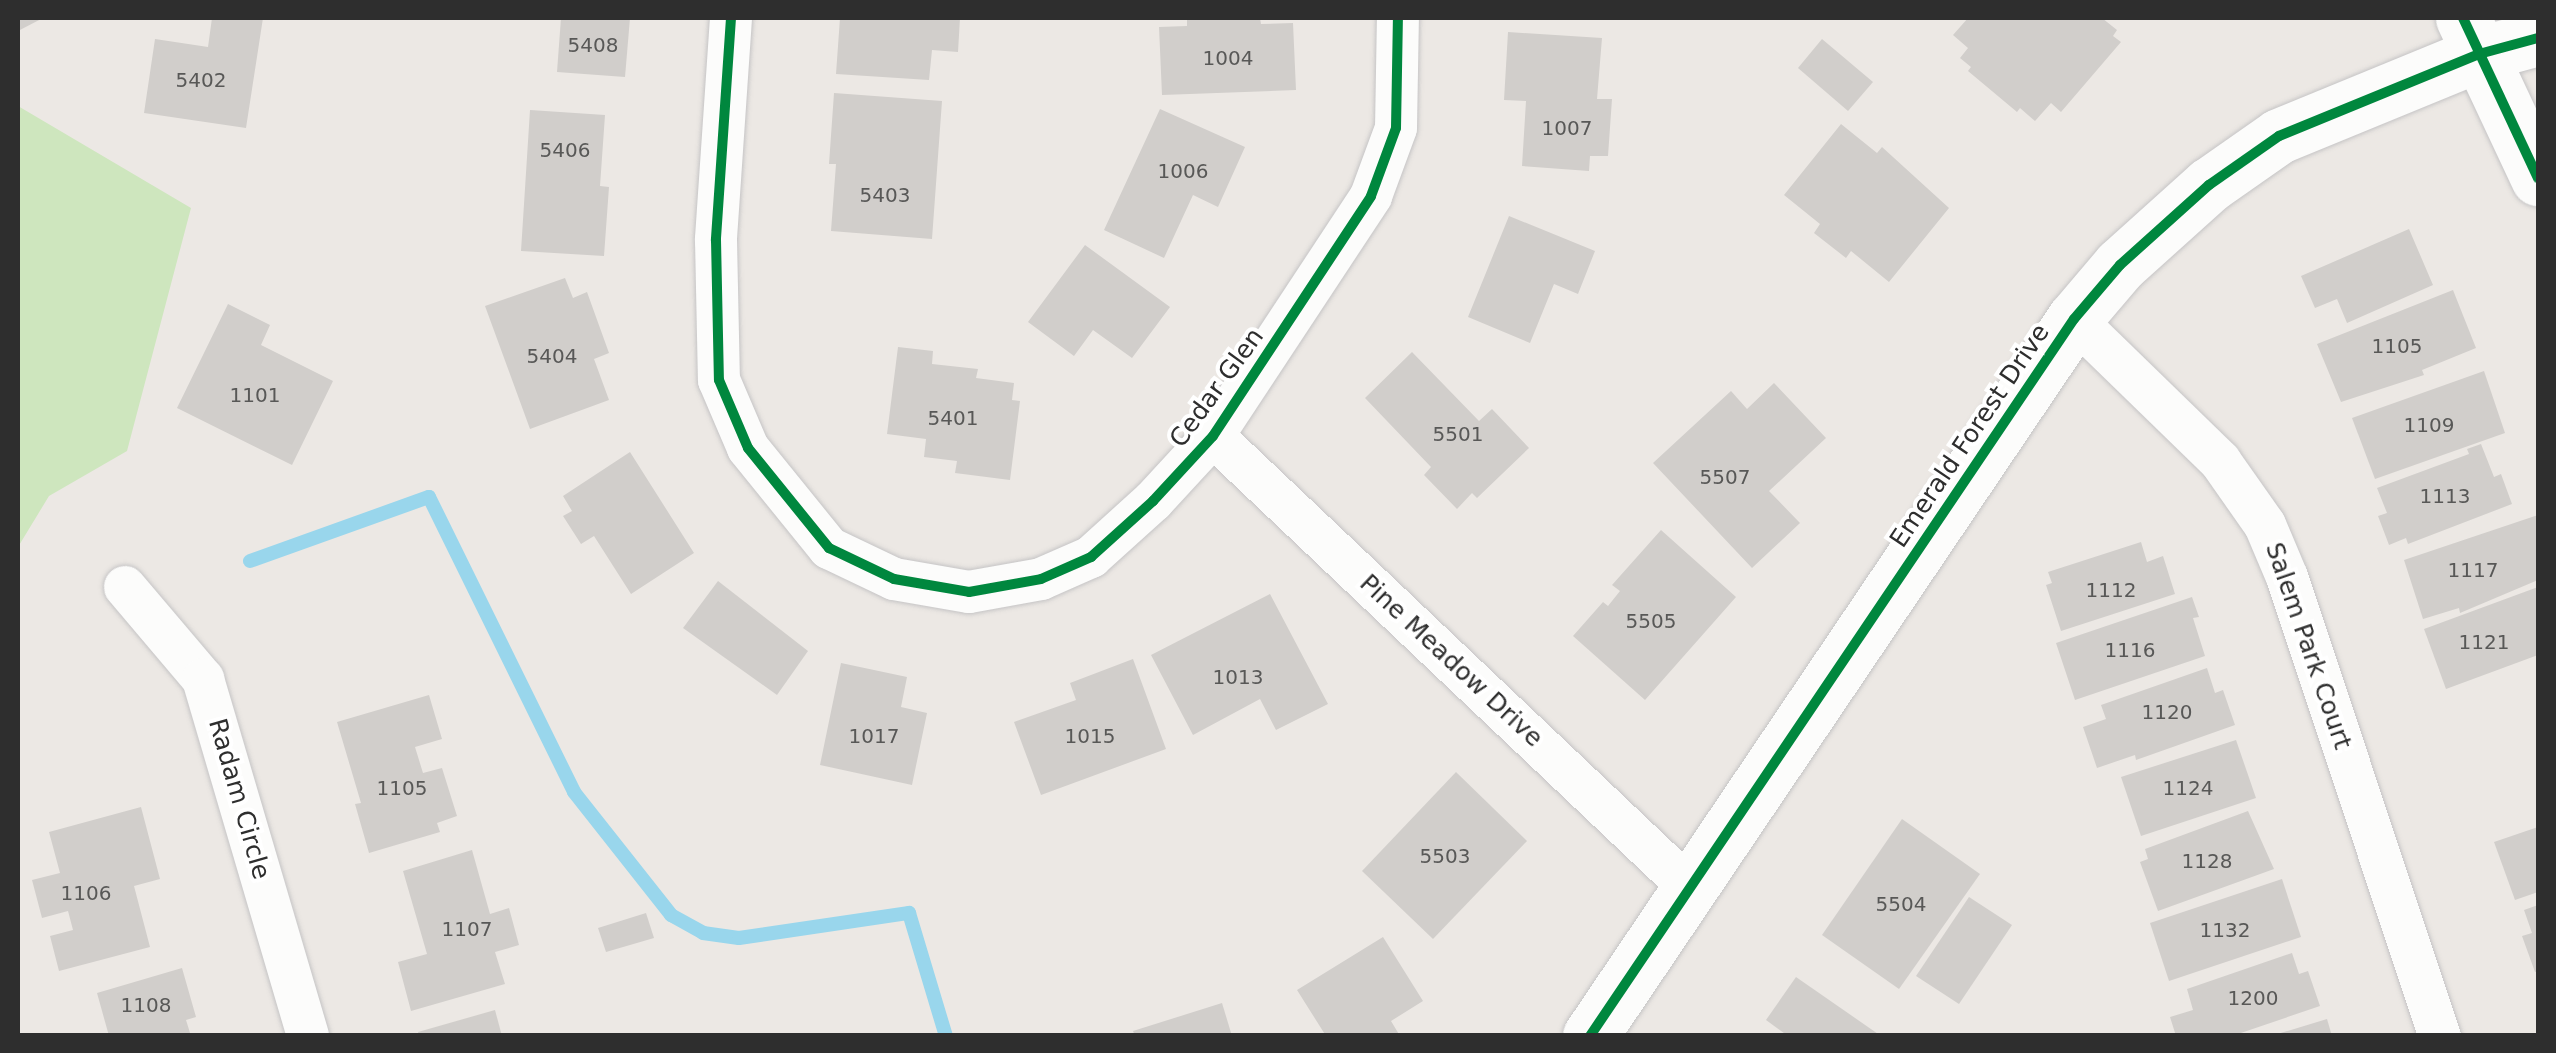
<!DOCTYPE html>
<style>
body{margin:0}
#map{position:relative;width:2556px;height:1053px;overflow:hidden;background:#ece8e4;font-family:"DejaVu Sans",sans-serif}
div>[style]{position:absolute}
.green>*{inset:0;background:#cee6be}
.stream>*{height:14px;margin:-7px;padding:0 7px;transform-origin:7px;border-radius:7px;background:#99d6ec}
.building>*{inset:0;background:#d1cecb}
.roads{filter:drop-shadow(0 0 2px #c5c4c5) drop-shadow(0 0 2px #c5c4c5)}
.street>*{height:42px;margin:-21px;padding:0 21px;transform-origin:21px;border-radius:21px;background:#fcfcfb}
.secondary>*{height:55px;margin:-27.5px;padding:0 27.5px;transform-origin:27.5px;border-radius:27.5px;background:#fcfcfb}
.cycleway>*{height:10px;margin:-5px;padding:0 5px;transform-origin:5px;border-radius:5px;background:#00873e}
span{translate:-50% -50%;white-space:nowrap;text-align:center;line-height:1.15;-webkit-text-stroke:8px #fff;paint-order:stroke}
.number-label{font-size:20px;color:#585857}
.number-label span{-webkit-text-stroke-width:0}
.street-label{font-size:25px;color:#2e2e2e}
.frame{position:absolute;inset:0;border:20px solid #2e2e2e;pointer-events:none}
</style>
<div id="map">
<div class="green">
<div style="clip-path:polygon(18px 106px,191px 208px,127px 451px,49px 496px,18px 547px)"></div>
</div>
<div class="stream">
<div style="left:250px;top:561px;width:190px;rotate:-19.7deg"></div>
<div style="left:429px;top:497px;width:329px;rotate:63.8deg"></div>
<div style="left:574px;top:792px;width:157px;rotate:51.7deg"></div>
<div style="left:671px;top:915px;width:37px;rotate:29deg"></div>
<div style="left:703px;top:933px;width:36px;rotate:8deg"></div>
<div style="left:739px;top:938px;width:172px;rotate:-8.4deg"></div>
<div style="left:909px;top:913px;width:128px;rotate:73.3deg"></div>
</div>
<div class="building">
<div style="clip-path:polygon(18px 18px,43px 18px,18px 31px)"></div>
<div style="clip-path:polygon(212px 18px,263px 18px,246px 128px,144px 113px,155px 39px,208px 47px)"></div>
<div style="clip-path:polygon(561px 18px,630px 18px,625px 77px,557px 72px)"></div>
<div style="clip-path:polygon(840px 18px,960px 18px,958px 52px,932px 50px,929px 80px,836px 74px)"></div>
<div style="clip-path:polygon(1187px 18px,1260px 18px,1261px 24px,1293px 23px,1296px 90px,1162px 95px,1159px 27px,1187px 26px)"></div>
<div style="clip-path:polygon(1968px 18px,2102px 18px,2117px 30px,2113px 36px,2121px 42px,2061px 112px,2051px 103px,2035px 121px,2020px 108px,2017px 112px,1968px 71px,1971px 67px,1960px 58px,1968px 48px,1953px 35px)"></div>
<div style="clip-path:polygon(1508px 32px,1602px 38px,1597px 99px,1612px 99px,1608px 156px,1590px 156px,1589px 171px,1522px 166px,1526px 101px,1504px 100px)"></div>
<div style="clip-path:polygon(1822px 39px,1873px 82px,1848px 111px,1798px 68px)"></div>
<div style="clip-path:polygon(834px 93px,942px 101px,932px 239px,831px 231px,836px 164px,829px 164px)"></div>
<div style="clip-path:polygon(1160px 109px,1245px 147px,1218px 207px,1193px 195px,1164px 258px,1104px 230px)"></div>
<div style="clip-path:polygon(530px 110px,605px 115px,600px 186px,609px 187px,604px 256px,521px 251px)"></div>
<div style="clip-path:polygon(1841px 124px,1877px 153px,1882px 147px,1949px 208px,1889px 282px,1851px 251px,1846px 258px,1814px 233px,1820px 224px,1784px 195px)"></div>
<div style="clip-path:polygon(1509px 216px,1595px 251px,1578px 294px,1554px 284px,1530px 343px,1468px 317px)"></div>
<div style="clip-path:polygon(2409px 229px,2433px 285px,2347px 323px,2337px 299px,2315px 308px,2301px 276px)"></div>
<div style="clip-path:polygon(1085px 245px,1170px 307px,1132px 358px,1093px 330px,1074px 356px,1028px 322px)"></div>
<div style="clip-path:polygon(565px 278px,573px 298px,587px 292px,609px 353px,594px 359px,609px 400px,530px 429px,485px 306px)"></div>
<div style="clip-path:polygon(2453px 290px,2476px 348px,2422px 370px,2424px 375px,2341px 402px,2317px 344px)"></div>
<div style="clip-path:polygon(228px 304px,270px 325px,261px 345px,333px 381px,292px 465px,177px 408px)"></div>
<div style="clip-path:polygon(898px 347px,933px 351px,932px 364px,978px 369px,976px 378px,1014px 383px,1012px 400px,1020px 401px,1010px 480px,955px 473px,957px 461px,924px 457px,926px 439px,887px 434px)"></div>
<div style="clip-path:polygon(1412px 352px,1479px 421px,1492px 409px,1529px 448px,1477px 498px,1472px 493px,1457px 509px,1424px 475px,1431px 467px,1365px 398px)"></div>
<div style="clip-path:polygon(2484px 371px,2505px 433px,2375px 479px,2352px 418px)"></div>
<div style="clip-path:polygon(1774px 383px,1826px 438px,1769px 491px,1800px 523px,1752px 568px,1653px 463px,1731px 391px,1747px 409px)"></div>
<div style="clip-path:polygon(2481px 444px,2494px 477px,2501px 474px,2512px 504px,2408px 544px,2406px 538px,2389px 545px,2378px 516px,2387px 513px,2377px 488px,2469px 454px,2467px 449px)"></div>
<div style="clip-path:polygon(630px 452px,694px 553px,631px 594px,594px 536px,581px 544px,563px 516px,572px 511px,563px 496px)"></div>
<div style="clip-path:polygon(2538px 515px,2538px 580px,2460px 613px,2459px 608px,2423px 619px,2404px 560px)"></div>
<div style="clip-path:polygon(1661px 530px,1736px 597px,1645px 700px,1573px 636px,1603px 602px,1608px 606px,1620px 591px,1612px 585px)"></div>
<div style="clip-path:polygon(2141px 542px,2147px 562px,2163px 556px,2175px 594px,2061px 631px,2046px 585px,2052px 583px,2048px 572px)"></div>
<div style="clip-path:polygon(718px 581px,808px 651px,777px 695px,683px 628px)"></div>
<div style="clip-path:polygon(2538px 587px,2538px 655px,2446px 689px,2424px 629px)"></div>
<div style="clip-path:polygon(1270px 594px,1328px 704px,1276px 730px,1260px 699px,1193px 735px,1151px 655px)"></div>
<div style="clip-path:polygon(2192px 597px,2199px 617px,2193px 618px,2205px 656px,2075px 700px,2056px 643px)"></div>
<div style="clip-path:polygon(1133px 659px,1166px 749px,1041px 795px,1014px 722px,1076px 700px,1070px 683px)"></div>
<div style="clip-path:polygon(841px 663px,907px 677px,901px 707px,927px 713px,912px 785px,820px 765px)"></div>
<div style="clip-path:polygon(2207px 668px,2215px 693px,2223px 690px,2235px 725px,2136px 760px,2135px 755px,2097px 768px,2083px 727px,2106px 719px,2101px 705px)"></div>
<div style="clip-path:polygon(429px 695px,442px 739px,415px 747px,423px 773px,442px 768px,457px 816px,437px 823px,440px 832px,369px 853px,355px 804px,361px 803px,337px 722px)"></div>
<div style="clip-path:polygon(2236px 740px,2256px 798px,2141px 836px,2121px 777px)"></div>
<div style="clip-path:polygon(1456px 772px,1527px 841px,1433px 939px,1362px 871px)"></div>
<div style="clip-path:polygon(141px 807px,160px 879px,134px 886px,150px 947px,59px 971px,50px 936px,73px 930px,68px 911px,42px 918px,32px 880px,60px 873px,49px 832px)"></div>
<div style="clip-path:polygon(2248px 811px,2274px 869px,2158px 911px,2140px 862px,2148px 859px,2145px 849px)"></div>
<div style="clip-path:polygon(1902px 819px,1980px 874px,1899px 989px,1822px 935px)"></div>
<div style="clip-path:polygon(2538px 827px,2538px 892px,2515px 900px,2494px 842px)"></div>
<div style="clip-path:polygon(472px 850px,490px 914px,509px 908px,519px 945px,495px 952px,505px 984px,411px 1011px,398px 962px,427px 954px,403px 871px)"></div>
<div style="clip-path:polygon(2282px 879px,2301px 937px,2169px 981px,2150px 923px)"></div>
<div style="clip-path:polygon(1969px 897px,2012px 925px,1959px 1004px,1916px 976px)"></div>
<div style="clip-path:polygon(2538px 905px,2538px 971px,2535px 972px,2522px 936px,2532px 933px,2524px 910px)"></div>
<div style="clip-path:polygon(646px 913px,654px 938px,606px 952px,598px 928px)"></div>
<div style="clip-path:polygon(1383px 937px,1423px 1001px,1391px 1021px,1400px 1036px,1326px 1036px,1297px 990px)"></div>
<div style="clip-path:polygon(2292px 953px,2299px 974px,2308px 971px,2320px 1006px,2232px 1036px,2176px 1036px,2170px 1017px,2193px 1010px,2187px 989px)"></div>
<div style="clip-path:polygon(182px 968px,196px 1017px,186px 1020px,191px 1036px,109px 1036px,97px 993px)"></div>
<div style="clip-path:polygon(1796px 977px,1881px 1036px,1788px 1036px,1766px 1020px)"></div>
<div style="clip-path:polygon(1222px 1003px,1232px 1036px,1135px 1036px,1133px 1031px)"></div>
<div style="clip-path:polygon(495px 1010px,502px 1036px,419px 1036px,418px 1032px)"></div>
<div style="clip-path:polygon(2327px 1019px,2332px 1036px,2274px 1036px,2274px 1035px)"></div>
</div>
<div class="roads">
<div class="street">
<div style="left:731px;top:18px;width:223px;rotate:93.9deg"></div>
<div style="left:716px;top:240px;width:140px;rotate:88.8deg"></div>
<div style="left:719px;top:380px;width:74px;rotate:66.9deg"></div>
<div style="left:748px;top:448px;width:129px;rotate:51deg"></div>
<div style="left:829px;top:548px;width:72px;rotate:25.5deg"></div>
<div style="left:894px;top:579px;width:76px;rotate:9.8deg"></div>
<div style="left:969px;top:592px;width:73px;rotate:-10.2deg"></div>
<div style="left:1041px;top:579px;width:55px;rotate:-23.7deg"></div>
<div style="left:1091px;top:557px;width:84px;rotate:-42.1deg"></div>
<div style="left:1153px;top:501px;width:88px;rotate:-47.3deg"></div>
<div style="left:1213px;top:436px;width:287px;rotate:-56.6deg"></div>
<div style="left:1371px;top:196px;width:72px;rotate:-69.8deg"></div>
<div style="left:1396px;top:128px;width:110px;rotate:-89deg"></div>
<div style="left:2074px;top:319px;width:204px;rotate:44.2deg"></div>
<div style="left:2220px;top:461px;width:78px;rotate:54.9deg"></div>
<div style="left:2265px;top:525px;width:56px;rotate:67.1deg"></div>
<div style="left:2287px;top:577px;width:484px;rotate:71.6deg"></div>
<div style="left:1213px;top:436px;width:656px;rotate:43.46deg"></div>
<div style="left:125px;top:587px;width:121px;rotate:49.7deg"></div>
<div style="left:203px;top:679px;width:372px;rotate:73.6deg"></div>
</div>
<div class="secondary">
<div style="left:2463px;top:18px;width:177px;rotate:64.9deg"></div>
<div style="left:1590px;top:1036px;width:865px;rotate:-55.98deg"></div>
<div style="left:2074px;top:319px;width:71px;rotate:-49.6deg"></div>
<div style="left:2120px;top:265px;width:120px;rotate:-42deg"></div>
<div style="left:2209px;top:185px;width:85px;rotate:-35deg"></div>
<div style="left:2279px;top:136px;width:216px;rotate:-22.3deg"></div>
<div style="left:2479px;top:54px;width:61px;rotate:-15.2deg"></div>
</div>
</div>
<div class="cycleway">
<div style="left:731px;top:18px;width:223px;rotate:93.9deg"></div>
<div style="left:716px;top:240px;width:140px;rotate:88.8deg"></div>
<div style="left:719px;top:380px;width:74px;rotate:66.9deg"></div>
<div style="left:748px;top:448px;width:129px;rotate:51deg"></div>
<div style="left:829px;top:548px;width:72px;rotate:25.5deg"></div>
<div style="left:894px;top:579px;width:76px;rotate:9.8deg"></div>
<div style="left:969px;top:592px;width:73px;rotate:-10.2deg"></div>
<div style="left:1041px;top:579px;width:55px;rotate:-23.7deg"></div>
<div style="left:1091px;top:557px;width:84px;rotate:-42.1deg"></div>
<div style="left:1153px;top:501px;width:88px;rotate:-47.3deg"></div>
<div style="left:1213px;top:436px;width:287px;rotate:-56.6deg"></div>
<div style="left:1371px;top:196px;width:72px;rotate:-69.8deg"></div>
<div style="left:1396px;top:128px;width:110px;rotate:-89deg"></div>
<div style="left:2463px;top:18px;width:177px;rotate:64.9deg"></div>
<div style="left:1590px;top:1036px;width:865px;rotate:-55.98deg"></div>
<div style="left:2074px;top:319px;width:71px;rotate:-49.6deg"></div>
<div style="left:2120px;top:265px;width:120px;rotate:-42deg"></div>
<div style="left:2209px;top:185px;width:85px;rotate:-35deg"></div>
<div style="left:2279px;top:136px;width:216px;rotate:-22.3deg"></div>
<div style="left:2479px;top:54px;width:61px;rotate:-15.2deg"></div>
</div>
<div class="number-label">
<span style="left:593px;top:45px">5408</span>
<span style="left:1228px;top:58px">1004</span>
<span style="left:201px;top:80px">5402</span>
<span style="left:1567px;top:128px">1007</span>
<span style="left:565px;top:150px">5406</span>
<span style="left:1183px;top:171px">1006</span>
<span style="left:885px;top:195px">5403</span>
<span style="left:2397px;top:346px">1105</span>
<span style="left:552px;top:356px">5404</span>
<span style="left:255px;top:395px">1101</span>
<span style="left:953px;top:418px">5401</span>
<span style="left:2429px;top:425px">1109</span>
<span style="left:1458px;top:434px">5501</span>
<span style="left:1725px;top:477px">5507</span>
<span style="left:2445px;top:496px">1113</span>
<span style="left:2473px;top:570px">1117</span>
<span style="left:2111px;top:590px">1112</span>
<span style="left:1651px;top:621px">5505</span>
<span style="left:2484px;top:642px">1121</span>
<span style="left:2130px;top:650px">1116</span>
<span style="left:1238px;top:677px">1013</span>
<span style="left:2167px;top:712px">1120</span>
<span style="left:874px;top:736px">1017</span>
<span style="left:1090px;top:736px">1015</span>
<span style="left:402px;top:788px">1105</span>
<span style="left:2188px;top:788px">1124</span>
<span style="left:1445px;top:856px">5503</span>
<span style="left:2207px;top:861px">1128</span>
<span style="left:86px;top:893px">1106</span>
<span style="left:1901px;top:904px">5504</span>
<span style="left:467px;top:929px">1107</span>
<span style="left:2225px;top:930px">1132</span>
<span style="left:2253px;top:998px">1200</span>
<span style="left:146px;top:1005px">1108</span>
</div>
<div class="street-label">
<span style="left:1217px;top:388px;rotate:-54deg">Cedar Glen</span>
<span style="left:1970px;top:436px;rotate:-56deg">Emerald Forest Drive</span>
<span style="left:2308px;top:646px;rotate:71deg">Salem Park Court</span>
<span style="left:1451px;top:661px;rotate:43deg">Pine Meadow Drive</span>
<span style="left:239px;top:799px;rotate:74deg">Radam Circle</span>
</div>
<div class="frame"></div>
</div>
